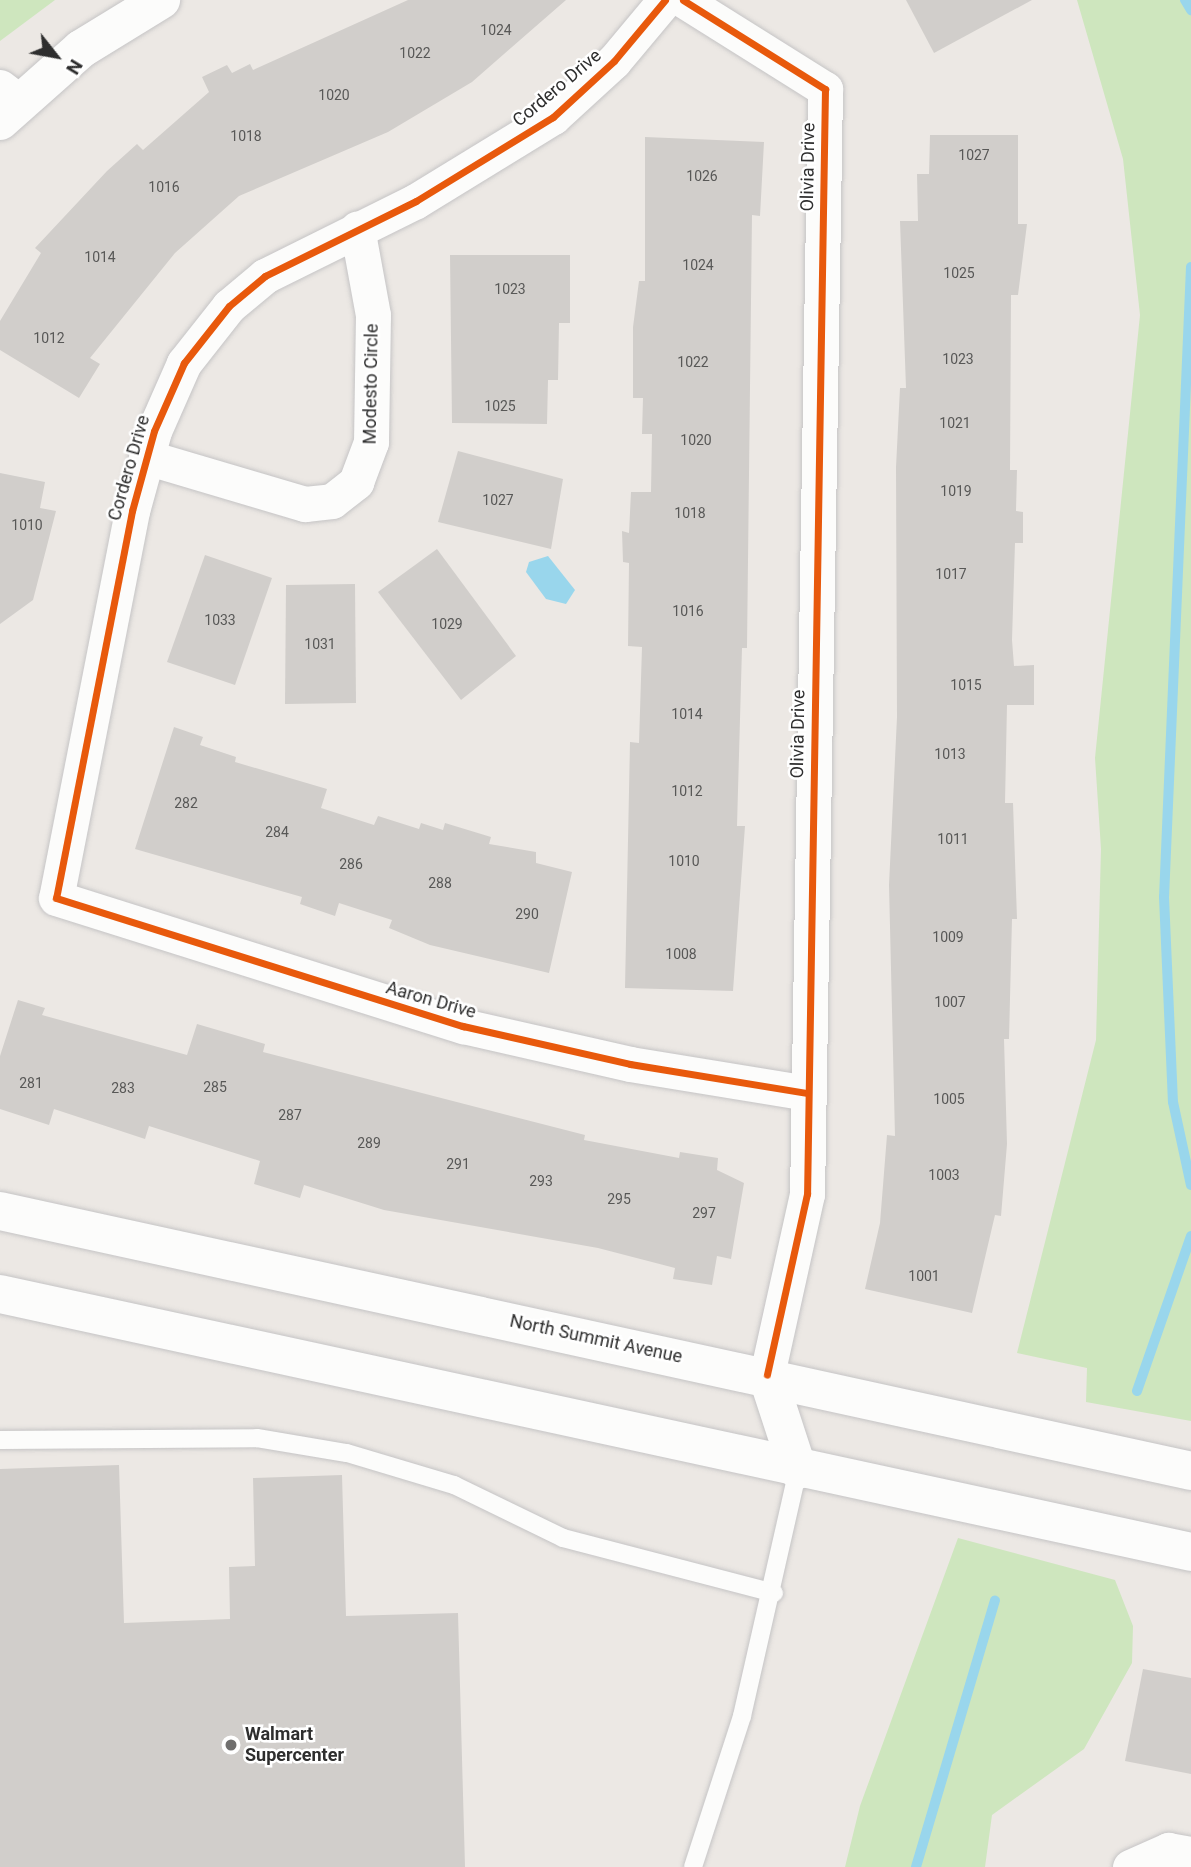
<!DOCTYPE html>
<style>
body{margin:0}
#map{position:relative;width:1191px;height:1867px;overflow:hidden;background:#ece8e4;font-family:Roboto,sans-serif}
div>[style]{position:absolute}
.green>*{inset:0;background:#cee6be}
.water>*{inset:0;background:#99d6ec}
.stream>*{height:10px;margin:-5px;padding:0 5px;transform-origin:5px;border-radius:5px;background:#99d6ec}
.building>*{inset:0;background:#d1cecb}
.roads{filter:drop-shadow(0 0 2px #c5c4c5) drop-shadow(0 0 2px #c5c4c5)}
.service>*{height:18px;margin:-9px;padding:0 9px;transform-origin:9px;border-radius:9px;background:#fcfcfb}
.minor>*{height:35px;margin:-17.5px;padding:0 17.5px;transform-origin:17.5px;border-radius:17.5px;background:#fcfcfb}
.tertiary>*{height:38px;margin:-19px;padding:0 19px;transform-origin:19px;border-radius:19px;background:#fcfcfb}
.secondary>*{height:38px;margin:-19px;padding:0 19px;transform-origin:19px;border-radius:19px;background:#fcfcfb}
.cycleway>*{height:7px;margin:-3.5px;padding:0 3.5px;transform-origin:3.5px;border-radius:3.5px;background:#e8590c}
.dots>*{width:19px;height:19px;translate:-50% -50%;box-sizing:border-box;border:4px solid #fff;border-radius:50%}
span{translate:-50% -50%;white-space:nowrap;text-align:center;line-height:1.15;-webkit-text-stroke:5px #fff;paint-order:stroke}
.number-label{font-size:14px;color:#585857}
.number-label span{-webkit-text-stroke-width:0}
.street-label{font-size:18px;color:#2e2e2e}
.poi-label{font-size:18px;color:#2e2e2e;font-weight:700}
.left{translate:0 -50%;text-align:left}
.north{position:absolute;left:21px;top:21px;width:70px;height:70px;-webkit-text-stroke:5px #fff;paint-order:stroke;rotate:121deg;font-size:19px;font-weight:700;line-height:28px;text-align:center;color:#2e2e2e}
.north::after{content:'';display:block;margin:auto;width:24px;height:32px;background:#2e2e2e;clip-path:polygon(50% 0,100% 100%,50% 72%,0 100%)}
</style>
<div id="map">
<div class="green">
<div style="clip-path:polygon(0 0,55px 0,0 41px)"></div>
<div style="clip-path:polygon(1077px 0,1191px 0,1191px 1421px,1086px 1402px,1087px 1368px,1017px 1353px,1096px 1040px,1101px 849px,1095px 758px,1140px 315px,1123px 159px)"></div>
<div style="clip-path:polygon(958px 1538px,1115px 1580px,1133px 1626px,1132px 1663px,1084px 1749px,992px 1815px,985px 1867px,845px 1867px,860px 1806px)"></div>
</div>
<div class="water">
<div style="clip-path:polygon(548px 556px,575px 590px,566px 604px,546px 599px,526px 572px,529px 562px)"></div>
</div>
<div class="stream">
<div style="left:1185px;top:0;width:12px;rotate:59deg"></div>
<div style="left:1191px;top:267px;width:631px;rotate:92.45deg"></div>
<div style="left:1164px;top:897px;width:205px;rotate:87.5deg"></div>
<div style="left:1173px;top:1102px;width:85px;rotate:77.8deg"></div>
<div style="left:1137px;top:1391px;width:164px;rotate:-70.8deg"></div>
<div style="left:916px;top:1867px;width:278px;rotate:-73.5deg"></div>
</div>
<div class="building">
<div style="clip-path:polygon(408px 0,566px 0,472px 82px,388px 132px,239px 196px,175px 253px,90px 358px,100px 364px,79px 398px,0 350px,0 321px,41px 253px,35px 248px,107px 171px,137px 144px,143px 150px,209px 92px,202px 77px,227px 65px,232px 73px,250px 64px,253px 70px)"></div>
<div style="clip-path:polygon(906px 0,1032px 0,934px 53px)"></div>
<div style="clip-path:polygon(930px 135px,1018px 135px,1018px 224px,1027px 224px,1018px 295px,1011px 295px,1010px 470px,1017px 470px,1016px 511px,1023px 512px,1023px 543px,1015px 543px,1012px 640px,1014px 666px,1034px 665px,1034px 705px,1007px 705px,1005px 803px,1013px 803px,1017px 919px,1012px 919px,1009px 1039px,1004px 1039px,1007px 1144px,1001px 1216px,995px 1215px,972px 1313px,865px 1289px,880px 1223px,887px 1135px,895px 1136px,889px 885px,897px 717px,896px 467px,900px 388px,906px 388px,900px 221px,918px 221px,917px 174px,929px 174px)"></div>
<div style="clip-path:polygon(645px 137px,764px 142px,760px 216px,752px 215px,747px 648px,742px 648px,737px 826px,745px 826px,733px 991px,625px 988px,630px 742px,639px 743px,642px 647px,628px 646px,629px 563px,623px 562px,622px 531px,629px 533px,631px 492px,651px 492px,652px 434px,642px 434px,643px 398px,633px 398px,633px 327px,639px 281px,645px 281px)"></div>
<div style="clip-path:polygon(450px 255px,570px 255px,570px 323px,559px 323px,558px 380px,548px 380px,547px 424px,452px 423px)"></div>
<div style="clip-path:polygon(458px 451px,563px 479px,551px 549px,438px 522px)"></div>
<div style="clip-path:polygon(0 473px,45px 482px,40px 508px,56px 511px,33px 600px,0 624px)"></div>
<div style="clip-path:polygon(437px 549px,516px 656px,461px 700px,378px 592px)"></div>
<div style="clip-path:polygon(205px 555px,272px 578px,235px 685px,167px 662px)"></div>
<div style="clip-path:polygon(355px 584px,356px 703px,285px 704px,286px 585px)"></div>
<div style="clip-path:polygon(174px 727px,203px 737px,200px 745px,236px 757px,235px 762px,327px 789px,321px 808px,374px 825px,378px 816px,419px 829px,421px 823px,443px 830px,445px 823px,491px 837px,489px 844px,536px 852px,536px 863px,572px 872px,549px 973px,430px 945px,389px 928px,392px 920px,339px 903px,335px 916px,300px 904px,302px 897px,135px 849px)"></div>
<div style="clip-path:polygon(18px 1000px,45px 1008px,42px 1015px,187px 1055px,197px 1024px,265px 1044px,263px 1052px,585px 1135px,584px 1140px,679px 1158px,680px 1152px,718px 1158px,717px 1170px,744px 1183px,731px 1259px,717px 1256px,712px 1285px,673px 1279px,675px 1268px,598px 1248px,384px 1210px,304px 1185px,300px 1198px,254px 1184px,260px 1161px,149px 1126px,145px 1139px,54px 1109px,49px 1125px,0 1109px,0 1056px)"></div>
<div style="clip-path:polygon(119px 1465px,124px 1623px,230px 1619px,229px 1567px,255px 1566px,253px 1478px,342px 1475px,346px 1616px,458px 1613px,465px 1867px,0 1867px,0 1469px)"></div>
<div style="clip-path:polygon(1143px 1669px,1191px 1678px,1191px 1774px,1125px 1761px)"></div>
</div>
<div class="roads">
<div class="service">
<div style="left:0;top:1440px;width:257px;rotate:-0.4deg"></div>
<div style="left:257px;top:1438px;width:91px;rotate:9.5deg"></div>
<div style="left:347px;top:1453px;width:112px;rotate:16.7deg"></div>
<div style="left:454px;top:1485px;width:121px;rotate:25.9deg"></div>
<div style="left:563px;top:1538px;width:218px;rotate:14.6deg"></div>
<div style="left:693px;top:1867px;width:159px;rotate:-72deg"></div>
<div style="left:742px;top:1716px;width:252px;rotate:-77.2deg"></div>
</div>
<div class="minor">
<div style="left:665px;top:0;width:80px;rotate:129.9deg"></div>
<div style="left:614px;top:61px;width:83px;rotate:137.4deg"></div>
<div style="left:553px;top:117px;width:161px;rotate:148.5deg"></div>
<div style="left:416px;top:201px;width:169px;rotate:153.6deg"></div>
<div style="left:265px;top:276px;width:47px;rotate:140.2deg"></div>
<div style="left:229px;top:306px;width:73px;rotate:128.3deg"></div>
<div style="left:184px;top:363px;width:74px;rotate:113.8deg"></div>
<div style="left:154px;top:431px;width:83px;rotate:105.4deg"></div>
<div style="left:132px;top:511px;width:394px;rotate:101.1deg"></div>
<div style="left:56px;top:898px;width:427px;rotate:17.5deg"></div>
<div style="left:463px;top:1026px;width:171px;rotate:12.8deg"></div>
<div style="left:630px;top:1064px;width:180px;rotate:9.3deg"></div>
<div style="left:683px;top:0;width:168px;rotate:32.1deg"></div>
<div style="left:825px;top:89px;width:1105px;rotate:90.93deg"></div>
<div style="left:807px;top:1194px;width:185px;rotate:102.5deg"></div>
<div style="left:0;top:87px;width:23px;rotate:38deg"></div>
<div style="left:146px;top:457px;width:166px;rotate:16.5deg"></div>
<div style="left:305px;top:504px;width:27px;rotate:-6deg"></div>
<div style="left:332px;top:501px;width:31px;rotate:-38deg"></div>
<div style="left:356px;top:482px;width:43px;rotate:-69.4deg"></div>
<div style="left:371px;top:442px;width:127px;rotate:-89.1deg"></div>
<div style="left:373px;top:315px;width:88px;rotate:-100.4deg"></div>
<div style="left:1130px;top:1867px;width:42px;rotate:-24.1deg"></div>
<div style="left:1168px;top:1850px;width:23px;rotate:10deg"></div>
</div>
<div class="tertiary">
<div style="left:0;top:121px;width:108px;rotate:-41.6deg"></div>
<div style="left:81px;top:49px;width:94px;rotate:-31.5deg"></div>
</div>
<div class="secondary">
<div style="left:0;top:1211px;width:1219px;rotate:12.31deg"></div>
<div style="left:0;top:1294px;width:1219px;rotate:12.22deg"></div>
<div style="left:767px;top:1375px;width:100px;rotate:71.9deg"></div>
</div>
</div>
<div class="cycleway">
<div style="left:665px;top:0;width:80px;rotate:129.9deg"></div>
<div style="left:614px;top:61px;width:83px;rotate:137.4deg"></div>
<div style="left:553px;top:117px;width:161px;rotate:148.5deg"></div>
<div style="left:416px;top:201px;width:169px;rotate:153.6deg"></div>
<div style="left:265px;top:276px;width:47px;rotate:140.2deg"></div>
<div style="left:229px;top:306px;width:73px;rotate:128.3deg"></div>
<div style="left:184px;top:363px;width:74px;rotate:113.8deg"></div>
<div style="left:154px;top:431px;width:83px;rotate:105.4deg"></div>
<div style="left:132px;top:511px;width:394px;rotate:101.1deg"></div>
<div style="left:56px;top:898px;width:427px;rotate:17.5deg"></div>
<div style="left:463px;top:1026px;width:171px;rotate:12.8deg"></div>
<div style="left:630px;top:1064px;width:180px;rotate:9.3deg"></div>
<div style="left:683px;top:0;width:168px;rotate:32.1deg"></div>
<div style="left:825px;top:89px;width:1105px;rotate:90.93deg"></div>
<div style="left:807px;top:1194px;width:185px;rotate:102.5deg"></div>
</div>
<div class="dots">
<div style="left:231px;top:1745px;background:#706f6e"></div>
</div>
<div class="number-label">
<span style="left:496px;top:30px">1024</span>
<span style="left:415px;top:53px">1022</span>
<span style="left:334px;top:95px">1020</span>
<span style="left:246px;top:136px">1018</span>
<span style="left:974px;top:155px">1027</span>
<span style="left:702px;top:176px">1026</span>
<span style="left:164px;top:187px">1016</span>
<span style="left:100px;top:257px">1014</span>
<span style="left:698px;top:265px">1024</span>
<span style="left:959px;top:273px">1025</span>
<span style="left:510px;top:289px">1023</span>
<span style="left:49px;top:338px">1012</span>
<span style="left:958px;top:359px">1023</span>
<span style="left:693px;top:362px">1022</span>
<span style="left:500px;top:406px">1025</span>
<span style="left:955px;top:423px">1021</span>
<span style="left:696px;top:440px">1020</span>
<span style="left:956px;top:491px">1019</span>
<span style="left:498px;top:500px">1027</span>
<span style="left:690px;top:513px">1018</span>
<span style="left:27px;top:525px">1010</span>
<span style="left:951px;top:574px">1017</span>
<span style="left:688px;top:611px">1016</span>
<span style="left:220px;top:620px">1033</span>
<span style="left:447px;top:624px">1029</span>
<span style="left:320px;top:644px">1031</span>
<span style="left:966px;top:685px">1015</span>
<span style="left:687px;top:714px">1014</span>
<span style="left:950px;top:754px">1013</span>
<span style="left:687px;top:791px">1012</span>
<span style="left:186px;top:803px">282</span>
<span style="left:277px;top:832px">284</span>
<span style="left:953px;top:839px">1011</span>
<span style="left:684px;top:861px">1010</span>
<span style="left:351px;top:864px">286</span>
<span style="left:440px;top:883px">288</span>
<span style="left:527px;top:914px">290</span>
<span style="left:948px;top:937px">1009</span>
<span style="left:681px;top:954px">1008</span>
<span style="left:950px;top:1002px">1007</span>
<span style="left:31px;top:1083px">281</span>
<span style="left:215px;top:1087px">285</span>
<span style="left:123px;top:1088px">283</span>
<span style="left:949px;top:1099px">1005</span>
<span style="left:290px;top:1115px">287</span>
<span style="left:369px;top:1143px">289</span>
<span style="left:458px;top:1164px">291</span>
<span style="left:944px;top:1175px">1003</span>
<span style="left:541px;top:1181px">293</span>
<span style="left:619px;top:1199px">295</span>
<span style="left:704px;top:1213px">297</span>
<span style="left:924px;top:1276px">1001</span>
</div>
<div class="street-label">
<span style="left:557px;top:88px;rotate:-40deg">Cordero Drive</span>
<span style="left:808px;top:167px;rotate:-89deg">Olivia Drive</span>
<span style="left:371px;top:384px;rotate:-89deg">Modesto Circle</span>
<span style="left:129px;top:468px;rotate:-74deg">Cordero Drive</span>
<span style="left:798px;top:734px;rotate:-89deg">Olivia Drive</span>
<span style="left:431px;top:1000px;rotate:16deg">Aaron Drive</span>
<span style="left:596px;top:1339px;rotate:12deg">North Summit Avenue</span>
</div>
<div class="poi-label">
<span class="left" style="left:245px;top:1745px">Walmart<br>Supercenter</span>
</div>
<div class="north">N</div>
</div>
